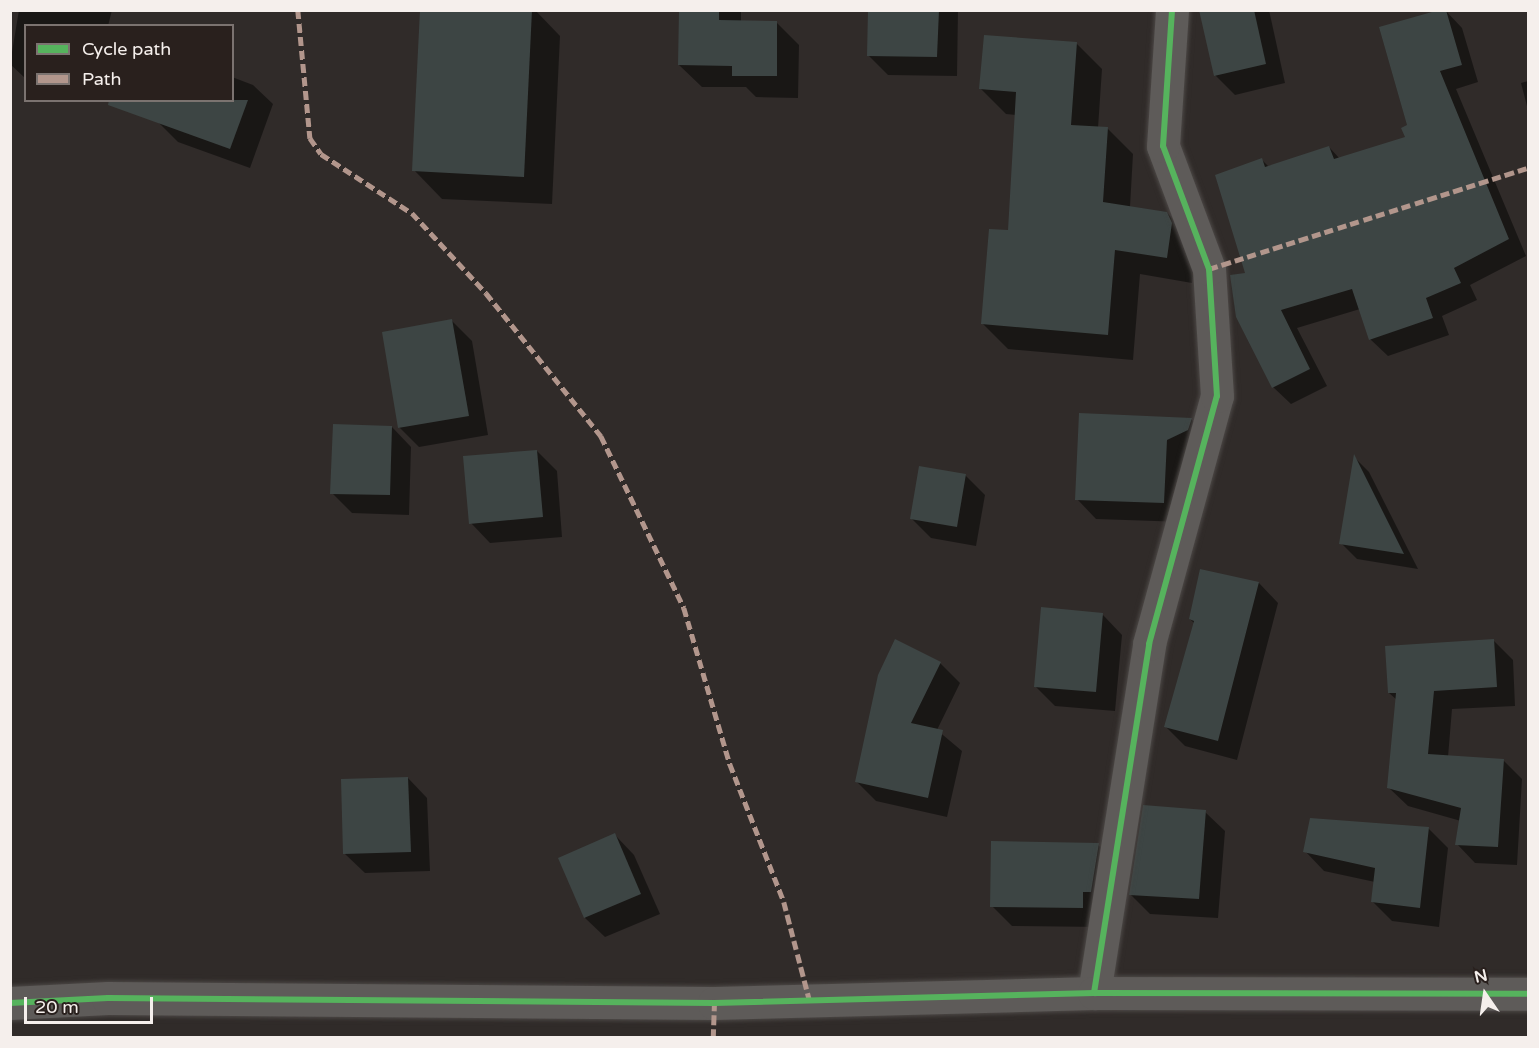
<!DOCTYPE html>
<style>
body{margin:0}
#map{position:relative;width:1539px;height:1048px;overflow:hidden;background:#302b29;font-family:"Varela Round",sans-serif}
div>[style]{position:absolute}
.shadow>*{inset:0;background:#0007}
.building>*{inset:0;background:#3d4544}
.roads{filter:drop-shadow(0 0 2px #4c4846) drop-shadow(0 0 2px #4c4846)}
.minor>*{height:33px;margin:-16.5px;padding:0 16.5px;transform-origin:16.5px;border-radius:16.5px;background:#5e5b59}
.quiet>*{height:4.5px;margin-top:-2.25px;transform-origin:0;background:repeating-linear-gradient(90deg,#b2968c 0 9px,transparent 0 13.5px)}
.cycleway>*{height:6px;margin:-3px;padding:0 3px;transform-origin:3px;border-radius:3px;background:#56b35d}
span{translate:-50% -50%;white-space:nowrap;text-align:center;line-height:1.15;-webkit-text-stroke:4.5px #29201d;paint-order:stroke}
.frame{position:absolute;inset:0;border:12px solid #f5efec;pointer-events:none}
.legend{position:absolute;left:24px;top:24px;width:210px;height:78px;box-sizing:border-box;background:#29201d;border:2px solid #7b7370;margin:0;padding:8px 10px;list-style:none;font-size:18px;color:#f5efec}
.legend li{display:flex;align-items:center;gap:12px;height:30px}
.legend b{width:30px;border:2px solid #7b7370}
.north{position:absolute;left:1455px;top:964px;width:60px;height:60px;-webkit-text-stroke:4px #29201d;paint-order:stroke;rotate:347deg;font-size:16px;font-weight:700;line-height:24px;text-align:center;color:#f5efec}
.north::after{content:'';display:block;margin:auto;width:21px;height:27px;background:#f5efec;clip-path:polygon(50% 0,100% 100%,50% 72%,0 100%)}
.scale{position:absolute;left:24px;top:997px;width:129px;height:27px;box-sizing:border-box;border:3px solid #f5efec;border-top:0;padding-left:8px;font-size:18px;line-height:21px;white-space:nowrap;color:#f5efec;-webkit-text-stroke:4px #29201d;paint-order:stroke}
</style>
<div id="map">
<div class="shadow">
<div style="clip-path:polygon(19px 10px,112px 10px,108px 26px,26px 26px,26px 79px,10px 64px)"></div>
<div style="clip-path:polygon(421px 10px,535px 10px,560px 36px,552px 204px,442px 199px,414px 170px)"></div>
<div style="clip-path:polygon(681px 10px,741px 10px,741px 22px,777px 23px,799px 45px,798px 98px,756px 97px,746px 87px,702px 87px,679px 65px)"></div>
<div style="clip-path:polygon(869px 10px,958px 10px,957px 76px,888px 75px,868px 55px)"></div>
<div style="clip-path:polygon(1200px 10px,1269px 10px,1285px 83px,1235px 95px,1215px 75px)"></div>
<div style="clip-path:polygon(1445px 10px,1462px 28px,1478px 82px,1456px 89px,1526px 256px,1470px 285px,1477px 300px,1442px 316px,1449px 335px,1388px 356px,1370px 339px,1360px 309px,1297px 328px,1327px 386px,1291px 404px,1273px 387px,1247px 274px,1261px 159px,1269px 167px,1329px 147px,1340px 159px,1407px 138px)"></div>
<div style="clip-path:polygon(1077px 44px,1102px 69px,1098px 128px,1107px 128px,1133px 154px,1130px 207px,1167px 213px,1193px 239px,1197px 250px,1192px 283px,1140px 274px,1133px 360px,1008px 349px,983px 324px,1010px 232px,1016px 115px,1006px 114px,981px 89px)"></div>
<div style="clip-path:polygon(232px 77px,253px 85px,273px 104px,250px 168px,178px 142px,158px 122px,232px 100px)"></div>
<div style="clip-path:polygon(1528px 81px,1528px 110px,1521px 83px)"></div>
<div style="clip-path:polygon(452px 321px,472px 341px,488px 435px,419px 447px,399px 427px)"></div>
<div style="clip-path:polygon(1191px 419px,1211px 439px,1184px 522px,1096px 519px,1077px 499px)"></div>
<div style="clip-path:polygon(392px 427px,411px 447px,409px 515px,352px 513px,332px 493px)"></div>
<div style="clip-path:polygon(537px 451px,557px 471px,562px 537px,490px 543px,471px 523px)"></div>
<div style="clip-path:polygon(1355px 458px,1369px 472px,1418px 569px,1357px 559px,1341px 543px)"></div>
<div style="clip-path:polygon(965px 475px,985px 495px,976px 546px,931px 538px,911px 518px)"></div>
<div style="clip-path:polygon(1201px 571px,1259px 583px,1278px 603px,1237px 760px,1185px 746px,1165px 726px,1195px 624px,1190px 619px)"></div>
<div style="clip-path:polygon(1103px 615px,1122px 635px,1115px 711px,1055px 706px,1035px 686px)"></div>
<div style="clip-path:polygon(1494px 641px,1513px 660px,1515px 706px,1452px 709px,1448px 757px,1503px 760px,1522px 779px,1517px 865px,1475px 863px,1457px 844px,1461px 821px,1408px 806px,1388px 787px,1397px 700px,1389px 693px)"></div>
<div style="clip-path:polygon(940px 663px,960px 683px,937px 730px,962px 751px,947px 817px,876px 801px,856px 781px)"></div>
<div style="clip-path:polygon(408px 778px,427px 798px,430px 871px,365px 873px,345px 854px)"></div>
<div style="clip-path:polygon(1205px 812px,1225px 831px,1218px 918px,1150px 914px,1130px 894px)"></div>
<div style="clip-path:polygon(1428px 828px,1448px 848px,1439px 927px,1392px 921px,1372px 901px,1375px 882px,1324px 871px,1305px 851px)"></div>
<div style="clip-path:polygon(615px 835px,634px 855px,660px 914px,605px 937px,585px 918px)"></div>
<div style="clip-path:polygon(1098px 845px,1118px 864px,1102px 927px,1012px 926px,992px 906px)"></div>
</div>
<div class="building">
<div style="clip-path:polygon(420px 10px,532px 10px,524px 177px,412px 171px)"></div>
<div style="clip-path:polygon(679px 10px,719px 10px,719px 20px,777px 21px,777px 76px,732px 76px,732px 66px,678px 65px)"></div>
<div style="clip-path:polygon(868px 10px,939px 10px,937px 57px,867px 56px)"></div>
<div style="clip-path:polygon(1199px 10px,1254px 10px,1266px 64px,1214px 76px)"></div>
<div style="clip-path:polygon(1439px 10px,1446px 10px,1462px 65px,1440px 71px,1509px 239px,1454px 268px,1461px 283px,1426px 298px,1433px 318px,1369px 340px,1352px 289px,1281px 310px,1310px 369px,1272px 388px,1236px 317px,1230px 275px,1245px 273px,1215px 175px,1262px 158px,1265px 167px,1329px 146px,1334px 159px,1405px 137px,1401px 128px,1407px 125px,1379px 27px)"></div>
<div style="clip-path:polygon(984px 35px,1077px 42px,1071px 125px,1108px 127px,1103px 202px,1167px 212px,1172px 223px,1167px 258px,1115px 250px,1108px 335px,981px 324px,989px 229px,1008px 230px,1016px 92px,979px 89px)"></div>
<div style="clip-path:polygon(109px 100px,248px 100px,230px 149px,108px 105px)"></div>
<div style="clip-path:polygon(452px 319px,469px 416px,398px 428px,382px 332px)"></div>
<div style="clip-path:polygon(1079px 413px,1192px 418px,1188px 430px,1167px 440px,1164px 503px,1075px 500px)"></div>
<div style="clip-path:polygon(333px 424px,392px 426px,390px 495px,330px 494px)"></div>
<div style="clip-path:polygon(537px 450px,543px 517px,469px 524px,463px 456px)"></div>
<div style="clip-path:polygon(1354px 454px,1404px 554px,1339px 544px)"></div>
<div style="clip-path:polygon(919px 466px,966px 474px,957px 527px,910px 519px)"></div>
<div style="clip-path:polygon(1200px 569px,1259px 582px,1218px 741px,1164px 727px,1194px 621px,1189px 619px)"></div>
<div style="clip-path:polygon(1041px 607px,1103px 613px,1096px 692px,1034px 687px)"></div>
<div style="clip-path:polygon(895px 639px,941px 662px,911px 723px,943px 730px,928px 798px,855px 782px,878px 675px)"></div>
<div style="clip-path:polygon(1494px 639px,1497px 687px,1434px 691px,1428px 754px,1504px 759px,1498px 847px,1455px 845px,1461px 808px,1387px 788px,1396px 693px,1388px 693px,1385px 646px)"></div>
<div style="clip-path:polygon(408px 777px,411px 852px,343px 854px,341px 779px)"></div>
<div style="clip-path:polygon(1143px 805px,1206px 810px,1199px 899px,1129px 895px)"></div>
<div style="clip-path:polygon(1310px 818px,1429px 827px,1420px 908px,1371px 902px,1375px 868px,1303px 852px)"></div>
<div style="clip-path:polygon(615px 833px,641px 894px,584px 918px,558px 858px)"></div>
<div style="clip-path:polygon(991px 841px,1099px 843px,1091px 892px,1083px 892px,1083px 908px,990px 907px)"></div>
</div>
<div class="roads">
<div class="minor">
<div style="left:1094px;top:993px;width:353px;rotate:-81deg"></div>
<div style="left:1149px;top:644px;width:257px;rotate:-74.7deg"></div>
<div style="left:1217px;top:396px;width:127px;rotate:-93.6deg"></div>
<div style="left:1209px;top:269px;width:131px;rotate:-110.5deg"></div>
<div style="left:1163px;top:146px;width:136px;rotate:-86.2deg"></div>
<div style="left:10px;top:1003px;width:98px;rotate:-2.9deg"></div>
<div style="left:108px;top:998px;width:606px;rotate:0.47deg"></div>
<div style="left:714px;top:1003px;width:380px;rotate:-1.5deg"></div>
<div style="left:1094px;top:993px;width:434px;rotate:0.1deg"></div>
</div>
</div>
<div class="quiet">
<div style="left:298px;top:10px;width:129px;rotate:84.6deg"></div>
<div style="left:310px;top:138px;width:19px;rotate:55deg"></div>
<div style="left:321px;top:154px;width:108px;rotate:33deg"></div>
<div style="left:412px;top:213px;width:109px;rotate:47.2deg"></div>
<div style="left:486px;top:293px;width:184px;rotate:51.2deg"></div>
<div style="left:601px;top:436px;width:191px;rotate:64.2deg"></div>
<div style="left:684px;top:608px;width:163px;rotate:73.6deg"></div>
<div style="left:730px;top:764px;width:148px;rotate:68.6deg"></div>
<div style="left:784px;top:902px;width:103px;rotate:75.4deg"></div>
<div style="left:1209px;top:269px;width:335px;rotate:-17.6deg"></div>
<div style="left:713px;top:1038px;width:35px;rotate:-88deg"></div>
</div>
<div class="cycleway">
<div style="left:1094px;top:993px;width:353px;rotate:-81deg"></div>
<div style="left:1149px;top:644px;width:257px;rotate:-74.7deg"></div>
<div style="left:1217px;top:396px;width:127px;rotate:-93.6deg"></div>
<div style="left:1209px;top:269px;width:131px;rotate:-110.5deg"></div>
<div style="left:1163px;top:146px;width:136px;rotate:-86.2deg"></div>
<div style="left:10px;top:1003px;width:98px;rotate:-2.9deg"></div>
<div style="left:108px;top:998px;width:606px;rotate:0.47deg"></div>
<div style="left:714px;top:1003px;width:380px;rotate:-1.5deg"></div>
<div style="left:1094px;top:993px;width:434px;rotate:0.1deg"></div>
</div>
<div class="frame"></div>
<ul class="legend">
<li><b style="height:8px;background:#56b35d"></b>Cycle path</li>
<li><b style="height:8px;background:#b2968c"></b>Path</li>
</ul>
<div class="north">N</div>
<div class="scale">20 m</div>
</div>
